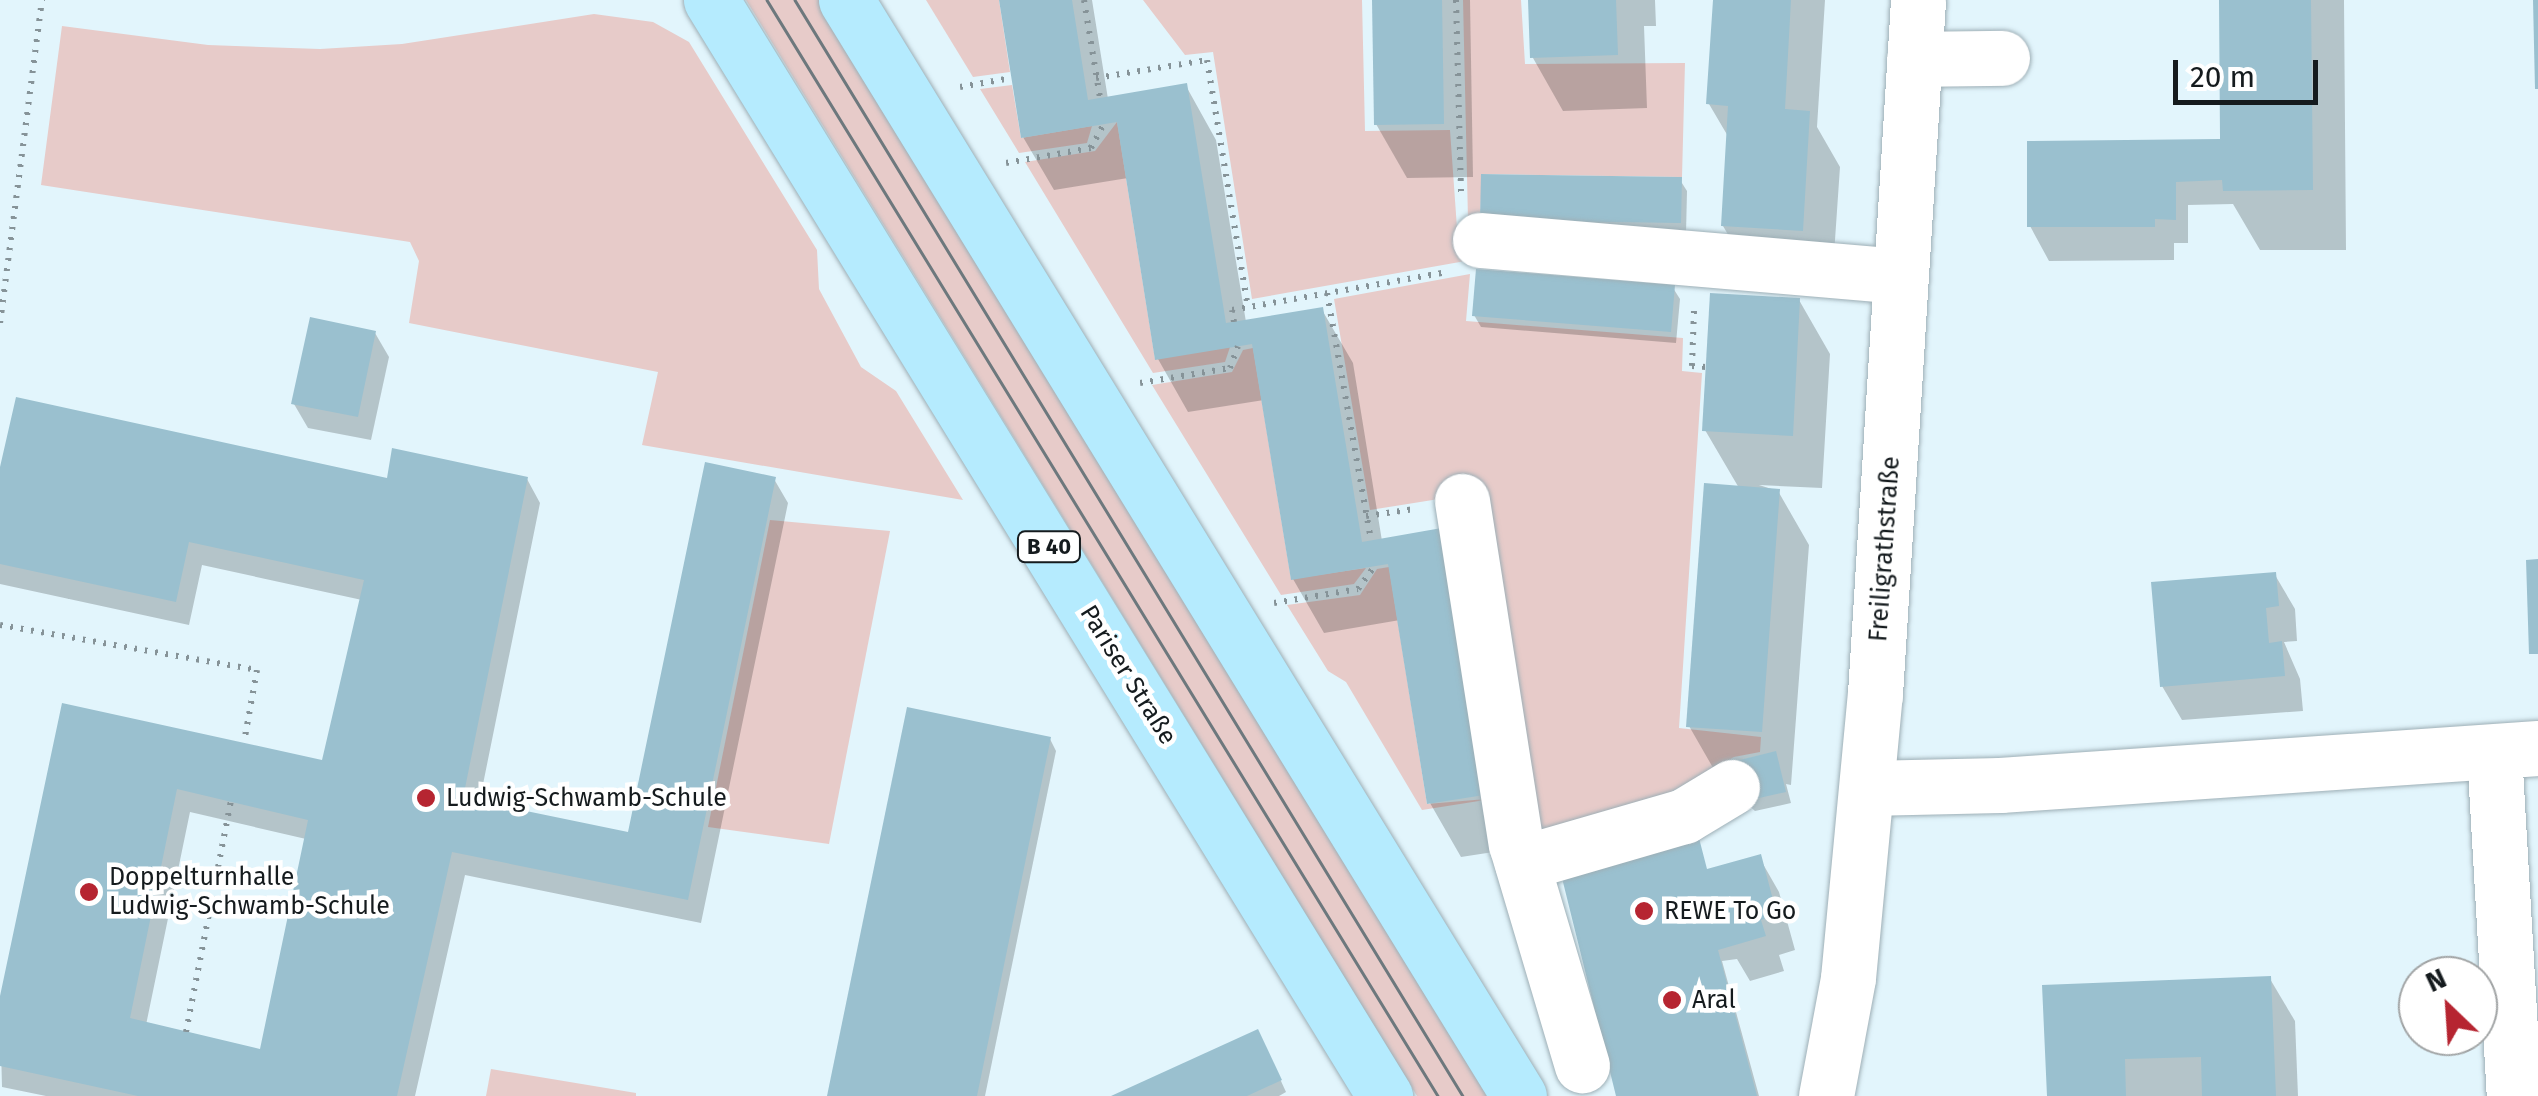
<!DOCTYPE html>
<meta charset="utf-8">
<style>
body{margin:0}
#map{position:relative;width:2538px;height:1096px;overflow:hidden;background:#e2f5fc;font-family:"Fira Sans",sans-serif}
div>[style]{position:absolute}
.green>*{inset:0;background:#e7cbc9}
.shadow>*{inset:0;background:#0003}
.building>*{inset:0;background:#9ac0cf}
.path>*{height:6px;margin-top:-3px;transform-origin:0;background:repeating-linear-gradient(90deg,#869398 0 2.5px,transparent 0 10.5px)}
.roads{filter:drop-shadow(0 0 2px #9eafb6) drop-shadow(0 0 2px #9eafb6)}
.minor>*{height:55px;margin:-27.5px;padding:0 27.5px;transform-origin:27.5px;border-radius:27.5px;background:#fff}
.major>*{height:55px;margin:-27.5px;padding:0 27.5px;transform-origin:27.5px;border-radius:27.5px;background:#b5ebfe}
.tram>*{height:2.5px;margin:-1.25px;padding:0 1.25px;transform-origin:1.25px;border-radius:1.25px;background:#6d787d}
.dots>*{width:28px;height:28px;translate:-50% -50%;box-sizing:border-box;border:5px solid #fff;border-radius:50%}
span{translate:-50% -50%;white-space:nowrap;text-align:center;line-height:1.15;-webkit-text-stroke:9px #fff;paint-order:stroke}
.shield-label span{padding:2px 8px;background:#fff;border:2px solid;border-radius:8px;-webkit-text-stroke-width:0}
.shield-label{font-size:22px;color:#151b1e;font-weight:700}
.street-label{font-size:25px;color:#151b1e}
.poi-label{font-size:25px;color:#151b1e}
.left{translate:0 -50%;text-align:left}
.north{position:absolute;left:2398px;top:956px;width:100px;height:100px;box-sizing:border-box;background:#fff;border:2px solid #a1a4a5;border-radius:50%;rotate:335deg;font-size:28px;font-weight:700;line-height:40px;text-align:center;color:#151b1e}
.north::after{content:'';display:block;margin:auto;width:35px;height:45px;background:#b62531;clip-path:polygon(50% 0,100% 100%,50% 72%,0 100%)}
.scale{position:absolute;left:2173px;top:60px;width:145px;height:45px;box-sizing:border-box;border:5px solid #151b1e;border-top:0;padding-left:12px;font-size:30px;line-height:35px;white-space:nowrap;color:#151b1e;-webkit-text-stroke:8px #fff;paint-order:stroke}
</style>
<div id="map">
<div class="green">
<div style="clip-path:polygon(746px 0,820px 0,1492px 1096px,1417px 1096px)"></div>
<div style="clip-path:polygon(926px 0,999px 0,1010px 72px,973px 77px)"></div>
<div style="clip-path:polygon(1143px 0,1362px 0,1365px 131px,1450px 130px,1458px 242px,1471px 260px,1252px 299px,1213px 52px,1185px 55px)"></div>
<div style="clip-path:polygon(1463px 0,1521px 0,1525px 64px,1685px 63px,1682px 177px,1482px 174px,1480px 220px,1468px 220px)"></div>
<div style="clip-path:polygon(594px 14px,653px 22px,689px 42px,817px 250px,819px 289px,861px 367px,896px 391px,963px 500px,642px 445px,658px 372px,409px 323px,419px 261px,410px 242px,41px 185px,62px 26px,208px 45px,320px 49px,402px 44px)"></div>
<div style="clip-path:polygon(1012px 85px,1021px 138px,1092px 126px,1087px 143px,1019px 153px,980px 89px)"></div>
<div style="clip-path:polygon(1117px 122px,1155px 359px,1230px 347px,1225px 362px,1153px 373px,1025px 162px,1095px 151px)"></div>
<div style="clip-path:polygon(1470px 274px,1466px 321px,1683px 338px,1682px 371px,1702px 373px,1679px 728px,1761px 737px,1760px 752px,1734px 757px,1653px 802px,1535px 834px,1464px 495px,1370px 510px,1334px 299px)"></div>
<div style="clip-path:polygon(1253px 348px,1291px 579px,1366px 568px,1354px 584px,1281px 595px,1152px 385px,1232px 372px,1243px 350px)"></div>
<div style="clip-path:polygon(770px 520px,890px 531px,829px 844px,708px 827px)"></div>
<div style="clip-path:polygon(1389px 567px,1427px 804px,1498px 798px,1422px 810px,1346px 682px,1328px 671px,1287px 605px,1360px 595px,1377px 569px)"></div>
<div style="clip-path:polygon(491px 1069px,636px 1093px,636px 1096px,486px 1096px)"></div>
</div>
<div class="shadow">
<div style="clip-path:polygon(1001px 0,1092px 0,1108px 99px,1186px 86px,1216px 140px,1246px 322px,1322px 310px,1353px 363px,1382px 541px,1526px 847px,1461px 857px,1430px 803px,1400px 620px,1324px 633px,1293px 579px,1264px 400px,1188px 412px,1158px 359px,1128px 178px,1054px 190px,1023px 137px)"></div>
<div style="clip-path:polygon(1374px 0,1470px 0,1473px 177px,1407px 178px,1376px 124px)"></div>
<div style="clip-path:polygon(1530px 0,1655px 0,1656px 26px,1644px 26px,1647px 108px,1563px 111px,1533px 58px)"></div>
<div style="clip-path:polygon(1715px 0,1825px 0,1817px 127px,1840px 167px,1832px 284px,1754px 279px,1723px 226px,1729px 138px,1709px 104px)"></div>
<div style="clip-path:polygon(2222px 0,2344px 0,2346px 250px,2260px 250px,2233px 204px,2188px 205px,2188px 243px,2174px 243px,2174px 260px,2049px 261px,2030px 226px,2225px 152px)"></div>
<div style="clip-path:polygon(1680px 180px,1687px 191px,1686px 234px,1489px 231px)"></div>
<div style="clip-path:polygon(1673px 288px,1680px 299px,1676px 343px,1481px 327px,1474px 315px)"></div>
<div style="clip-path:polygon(1799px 300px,1830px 354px,1822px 488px,1759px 485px,1778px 491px,1809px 545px,1791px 785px,1786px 784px,1791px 803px,1755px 811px,1720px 780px,1689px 726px,1739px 488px,1705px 430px)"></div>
<div style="clip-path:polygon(375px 333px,389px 357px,371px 440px,308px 428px,294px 404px)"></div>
<div style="clip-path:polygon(evenodd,0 479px,527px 479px,540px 503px,479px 804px,629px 835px,774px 479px,788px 503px,701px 923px,465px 875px,415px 1096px,46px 1096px,2px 1087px,0 1008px,64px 706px,324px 763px,362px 600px,202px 565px,189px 625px,0 584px,0 479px,190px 812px,306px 839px,262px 1052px,146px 1025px,190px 812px)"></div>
<div style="clip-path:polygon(2275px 575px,2295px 609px,2297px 641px,2284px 642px,2300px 679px,2303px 711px,2182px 720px,2162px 686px)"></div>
<div style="clip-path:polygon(1050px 739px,1056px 751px,985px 1096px,829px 1096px)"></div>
<div style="clip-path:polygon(1759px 857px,1779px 892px,1795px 950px,1779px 955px,1784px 971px,1750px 981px,1737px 959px,1722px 961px,1759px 1096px,1619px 1096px,1705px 872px)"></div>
<div style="clip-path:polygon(2270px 979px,2295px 1021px,2298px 1096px,2049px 1096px)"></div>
<div style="clip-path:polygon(1264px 1044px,1286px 1092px,1279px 1096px,1117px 1096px)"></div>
</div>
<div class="building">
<div style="clip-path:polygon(999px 0,1072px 0,1088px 100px,1187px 83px,1226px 323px,1323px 307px,1362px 542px,1453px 526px,1497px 793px,1427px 804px,1388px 564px,1291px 580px,1252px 344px,1155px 360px,1117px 122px,1021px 138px)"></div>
<div style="clip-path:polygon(1372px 0,1442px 0,1444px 124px,1374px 125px)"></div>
<div style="clip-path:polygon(1528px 0,1616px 0,1618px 55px,1530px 58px)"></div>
<div style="clip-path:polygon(1713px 0,1791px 0,1785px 109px,1810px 111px,1803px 231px,1721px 226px,1728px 106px,1706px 104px)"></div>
<div style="clip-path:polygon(2219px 0,2311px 0,2313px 190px,2223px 191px,2222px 180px,2176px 182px,2176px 220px,2155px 219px,2155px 227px,2027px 227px,2027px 141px,2220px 139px)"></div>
<div style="clip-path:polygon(2533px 0,2538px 0,2538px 89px,2535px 89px)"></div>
<div style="clip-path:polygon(1481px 174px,1682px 177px,1681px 223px,1480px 220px)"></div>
<div style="clip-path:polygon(1476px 269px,1675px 285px,1671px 332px,1472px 316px)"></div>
<div style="clip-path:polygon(1710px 293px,1800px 298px,1793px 436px,1702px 431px)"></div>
<div style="clip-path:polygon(310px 317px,376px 331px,358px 417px,291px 404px)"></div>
<div style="clip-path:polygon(evenodd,16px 397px,387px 478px,392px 448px,528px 477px,463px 798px,628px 832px,705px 462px,776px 477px,688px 900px,452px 852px,397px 1096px,138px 1096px,0 1066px,0 996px,62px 703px,322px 760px,364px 580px,189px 542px,176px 602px,0 564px,0 467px,16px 397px,177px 789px,308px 820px,260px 1049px,130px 1018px,177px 789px)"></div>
<div style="clip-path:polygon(1704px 483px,1780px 489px,1762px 732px,1686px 727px)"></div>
<div style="clip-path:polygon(2538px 559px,2538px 654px,2529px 654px,2526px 560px)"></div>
<div style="clip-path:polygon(2276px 572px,2279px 606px,2266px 608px,2269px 643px,2282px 641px,2285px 676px,2160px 687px,2151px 582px)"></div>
<div style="clip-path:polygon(907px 707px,1051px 737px,977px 1096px,827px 1096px)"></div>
<div style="clip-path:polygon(1776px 751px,1786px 792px,1746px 801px,1736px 761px)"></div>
<div style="clip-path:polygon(1699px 838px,1707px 869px,1761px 854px,1777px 915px,1761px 920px,1766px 936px,1718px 950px,1757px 1096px,1616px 1096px,1561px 874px)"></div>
<div style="clip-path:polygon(2271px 976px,2276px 1096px,2202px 1096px,2201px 1057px,2125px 1059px,2126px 1096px,2047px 1096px,2042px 985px)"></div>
<div style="clip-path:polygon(1258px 1029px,1282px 1080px,1247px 1096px,1111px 1096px)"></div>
</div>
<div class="path">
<div style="left:1084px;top:0;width:99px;rotate:80.7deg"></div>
<div style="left:1456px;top:0;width:194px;rotate:88.5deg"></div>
<div style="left:1096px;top:78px;width:112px;rotate:-9.2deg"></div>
<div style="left:1207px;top:60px;width:250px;rotate:80.6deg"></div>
<div style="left:960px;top:87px;width:52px;rotate:-10deg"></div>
<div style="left:1006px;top:163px;width:86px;rotate:-10deg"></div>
<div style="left:1091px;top:148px;width:27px;rotate:-62deg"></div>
<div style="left:1327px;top:293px;width:251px;rotate:79.9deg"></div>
<div style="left:1694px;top:311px;width:55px;rotate:92.1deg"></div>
<div style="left:1692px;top:366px;width:14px;rotate:4deg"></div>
<div style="left:1234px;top:322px;width:12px;rotate:-99deg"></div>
<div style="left:1232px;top:310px;width:213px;rotate:-10deg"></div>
<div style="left:0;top:323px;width:326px;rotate:-82.6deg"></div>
<div style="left:1140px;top:383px;width:91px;rotate:-9.5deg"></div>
<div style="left:1230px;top:368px;width:23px;rotate:-70deg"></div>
<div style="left:1366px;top:516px;width:49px;rotate:-8.3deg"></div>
<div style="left:1274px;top:603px;width:85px;rotate:-9.5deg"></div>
<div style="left:1358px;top:589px;width:29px;rotate:-54deg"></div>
<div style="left:0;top:625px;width:261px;rotate:9.9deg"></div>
<div style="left:257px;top:670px;width:73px;rotate:100.2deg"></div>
<div style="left:186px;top:1032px;width:235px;rotate:-79deg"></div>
</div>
<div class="roads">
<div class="minor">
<div style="left:1914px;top:59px;width:88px;rotate:-0.7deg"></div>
<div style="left:1480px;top:240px;width:422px;rotate:4.9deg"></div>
<div style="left:1462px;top:501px;width:347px;rotate:81.1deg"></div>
<div style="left:1516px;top:844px;width:231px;rotate:73.4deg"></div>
<div style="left:2494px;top:752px;width:345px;rotate:86.7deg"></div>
<div style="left:1867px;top:788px;width:133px;rotate:-1.3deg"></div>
<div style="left:2000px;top:785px;width:539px;rotate:-3.93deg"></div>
<div style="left:1522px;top:863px;width:169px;rotate:-16.2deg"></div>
<div style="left:1684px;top:816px;width:56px;rotate:-31.1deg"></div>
<div style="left:1826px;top:1096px;width:120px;rotate:-79.4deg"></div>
<div style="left:1848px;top:978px;width:285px;rotate:-84.6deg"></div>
<div style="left:1875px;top:694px;width:695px;rotate:-86.45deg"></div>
</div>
<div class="major">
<div style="left:711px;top:0;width:1287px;rotate:58.41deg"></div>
<div style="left:846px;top:0;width:1286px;rotate:58.45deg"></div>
</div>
</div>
<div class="tram">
<div style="left:767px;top:0;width:1285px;rotate:58.52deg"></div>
<div style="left:795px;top:0;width:1284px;rotate:58.64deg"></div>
</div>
<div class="dots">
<div style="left:426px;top:798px;background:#b62531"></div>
<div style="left:89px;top:892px;background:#b62531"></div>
<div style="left:1644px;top:911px;background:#b62531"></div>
<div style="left:1672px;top:1000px;background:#b62531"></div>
</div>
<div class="shield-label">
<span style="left:1049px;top:547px">B 40</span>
</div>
<div class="street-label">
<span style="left:1885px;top:549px;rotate:-86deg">Freiligrathstraße</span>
<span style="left:1128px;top:675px;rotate:58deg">Pariser Straße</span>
</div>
<div class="poi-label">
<span class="left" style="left:446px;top:798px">Ludwig-Schwamb-Schule</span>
<span class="left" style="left:109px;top:892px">Doppelturnhalle<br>Ludwig-Schwamb-Schule</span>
<span class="left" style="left:1664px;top:911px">REWE To Go</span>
<span class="left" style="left:1692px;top:1000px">Aral</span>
</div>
<div class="north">N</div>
<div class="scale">20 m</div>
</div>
